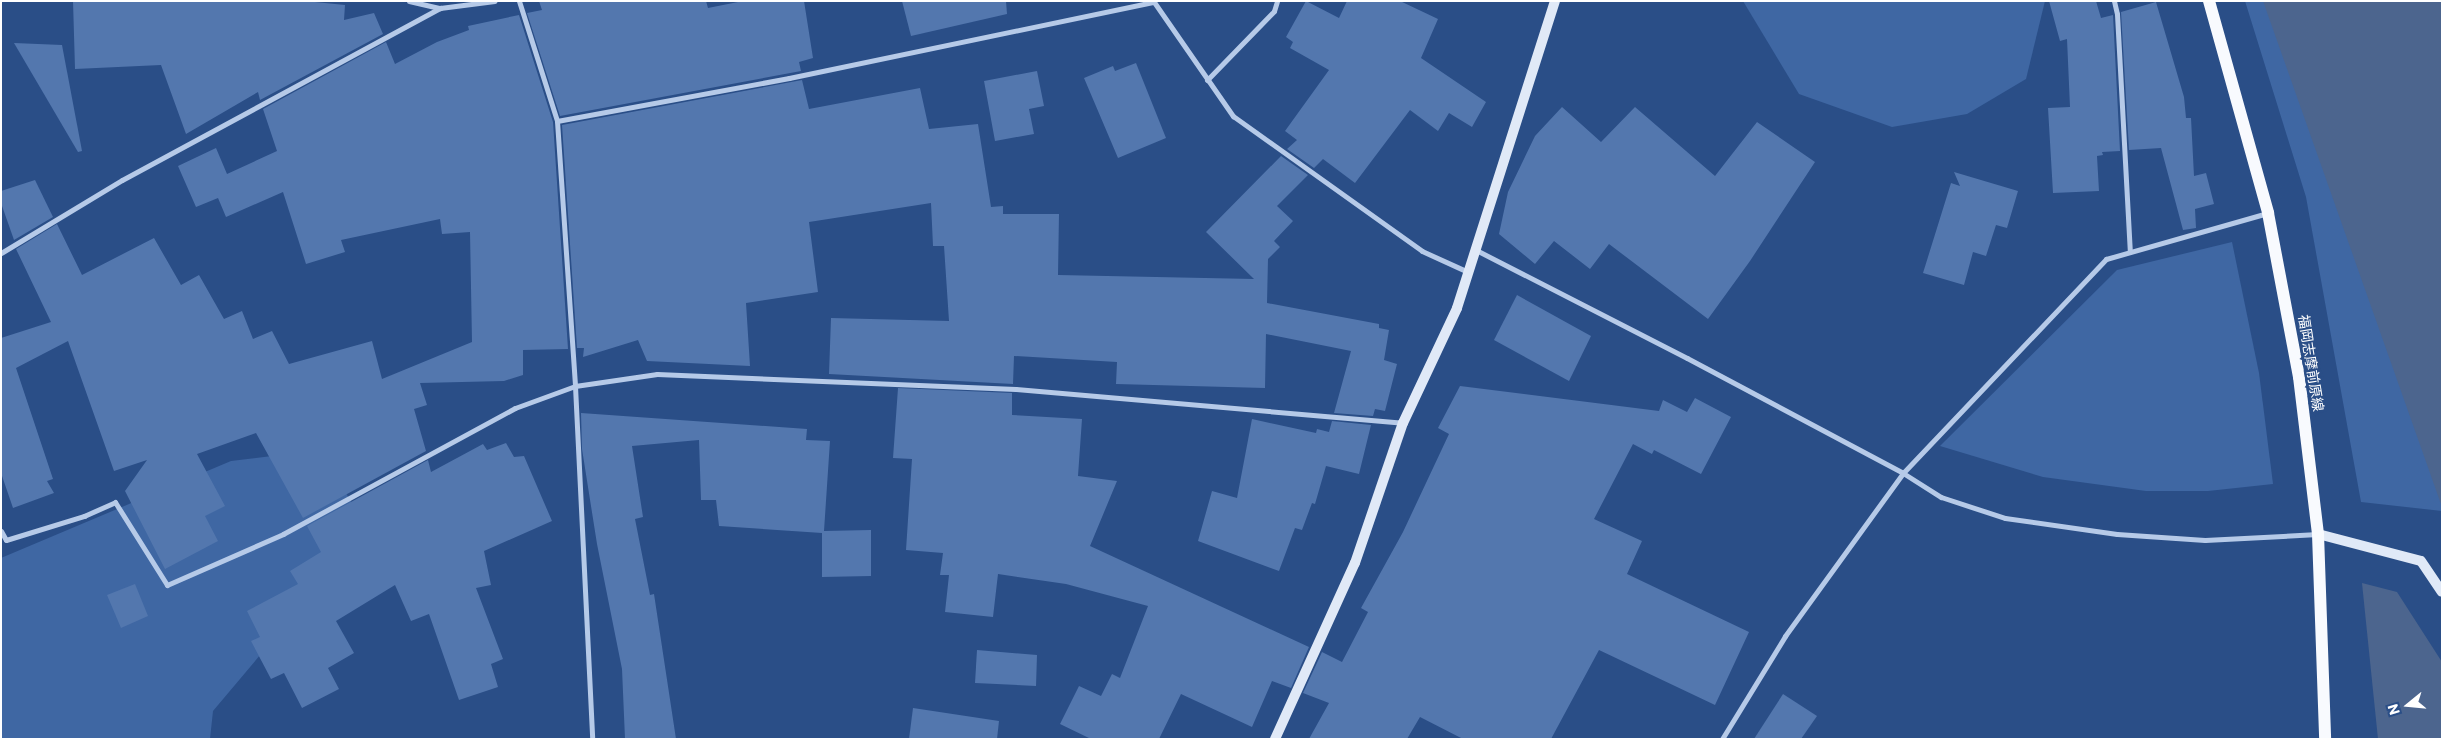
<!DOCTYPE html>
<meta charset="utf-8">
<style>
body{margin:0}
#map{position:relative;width:2443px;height:740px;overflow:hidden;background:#2a4e87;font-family:Commissioner,"Noto Sans JP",sans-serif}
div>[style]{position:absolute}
.green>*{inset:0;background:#3f67a3}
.water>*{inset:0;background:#4c658e}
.building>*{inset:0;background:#5377ae}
.street>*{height:5px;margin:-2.5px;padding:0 2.5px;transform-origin:2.5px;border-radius:2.5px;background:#b6cae8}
.secondary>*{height:10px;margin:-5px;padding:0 5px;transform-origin:5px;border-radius:5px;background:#e0e9f7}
.primary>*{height:12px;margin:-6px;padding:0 6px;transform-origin:6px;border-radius:6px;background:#f8fafe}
span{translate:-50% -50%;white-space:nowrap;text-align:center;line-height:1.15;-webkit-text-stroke:5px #2a4e87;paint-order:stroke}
.street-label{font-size:14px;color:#fff}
.frame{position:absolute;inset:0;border:2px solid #fff;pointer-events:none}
.north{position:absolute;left:2383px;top:680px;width:50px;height:50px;-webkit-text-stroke:4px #2a4e87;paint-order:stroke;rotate:253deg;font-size:14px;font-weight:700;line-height:20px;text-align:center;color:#fff}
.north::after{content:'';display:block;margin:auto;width:18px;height:22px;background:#fff;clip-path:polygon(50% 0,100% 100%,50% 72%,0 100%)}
</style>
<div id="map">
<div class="green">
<div style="clip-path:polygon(1743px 1px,2045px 1px,2026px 79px,1967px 114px,1892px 127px,1799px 94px)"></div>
<div style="clip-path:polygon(2245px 1px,2442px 1px,2442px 511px,2361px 502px,2306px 197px)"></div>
<div style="clip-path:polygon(2232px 242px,2259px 373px,2273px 484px,2208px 491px,2146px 491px,2043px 477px,1940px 446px,2117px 270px)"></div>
<div style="clip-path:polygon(320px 450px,367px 528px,213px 711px,210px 739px,1px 739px,1px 558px,231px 461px)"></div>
</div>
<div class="water">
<div style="clip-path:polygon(2263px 1px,2442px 1px,2442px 507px)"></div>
<div style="clip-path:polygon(2362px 583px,2397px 592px,2442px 662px,2442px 739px,2378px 739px)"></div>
</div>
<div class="building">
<div style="clip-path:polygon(73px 1px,305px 1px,345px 5px,344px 20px,374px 13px,383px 34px,260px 100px,258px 92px,186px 134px,161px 65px,75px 69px)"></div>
<div style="clip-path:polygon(539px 1px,706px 1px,708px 8px,743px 1px,804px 1px,813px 58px,799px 62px,801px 71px,560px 116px,527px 13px,542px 10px)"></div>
<div style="clip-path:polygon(902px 1px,1006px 1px,1007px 14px,911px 36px)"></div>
<div style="clip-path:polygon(1306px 1px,1339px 18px,1347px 1px,1400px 1px,1438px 19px,1421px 58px,1486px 102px,1472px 127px,1449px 113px,1438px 131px,1410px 110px,1355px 183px,1323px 159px,1314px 168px,1287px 149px,1297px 140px,1285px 131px,1329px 70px,1290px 48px,1293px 42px,1286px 37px)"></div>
<div style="clip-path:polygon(2049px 1px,2096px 1px,2101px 18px,2113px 15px,2120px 151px,2102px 152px,2103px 155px,2097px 156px,2099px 191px,2053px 193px,2048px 108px,2070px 107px,2067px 39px,2060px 41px)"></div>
<div style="clip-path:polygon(2156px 2px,2184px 97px,2186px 118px,2191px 118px,2194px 176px,2206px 173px,2214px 204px,2195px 209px,2196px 228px,2183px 230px,2161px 148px,2129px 150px,2121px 12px)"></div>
<div style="clip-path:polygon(519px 15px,553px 122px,568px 349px,523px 350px,523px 375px,504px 381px,420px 383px,427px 405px,414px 409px,426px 451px,303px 518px,256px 433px,197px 454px,225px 506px,205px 516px,218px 541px,165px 569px,125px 491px,147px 460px,114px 471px,68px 341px,16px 368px,53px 479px,47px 481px,54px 493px,13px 508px,1px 473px,1px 338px,51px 322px,16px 249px,57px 224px,82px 275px,154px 238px,181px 285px,199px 275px,224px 319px,242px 311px,253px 339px,272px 331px,289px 364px,372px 341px,382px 379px,472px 342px,470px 232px,442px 234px,440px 219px,341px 240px,345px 252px,306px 264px,283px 192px,226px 217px,218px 198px,196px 207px,178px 166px,216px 148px,227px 174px,277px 151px,263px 109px,386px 42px,395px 64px,437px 42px,469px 30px,468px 26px)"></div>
<div style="clip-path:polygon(14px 43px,62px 45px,82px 151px,78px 152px)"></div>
<div style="clip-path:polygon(1136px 63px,1166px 138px,1118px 158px,1084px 78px,1113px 66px,1115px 71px)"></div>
<div style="clip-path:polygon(1037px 71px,1044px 106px,1029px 109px,1034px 134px,995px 141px,984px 81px)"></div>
<div style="clip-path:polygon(802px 80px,809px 109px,920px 88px,929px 129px,978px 124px,991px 207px,1003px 206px,1003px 214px,1059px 214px,1058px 275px,1254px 279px,1206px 232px,1281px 156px,1308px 175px,1277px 206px,1293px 221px,1274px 241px,1280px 247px,1268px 259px,1267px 303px,1379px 324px,1379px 328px,1389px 330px,1384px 360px,1397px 364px,1385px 411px,1375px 409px,1373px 416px,1334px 413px,1351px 351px,1266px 334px,1265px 388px,1116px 384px,1117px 362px,1014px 356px,1013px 384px,829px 374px,831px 318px,949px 321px,944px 246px,933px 246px,931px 203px,809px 222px,818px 292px,746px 303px,750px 366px,647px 361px,638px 340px,583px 357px,584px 348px,577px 348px,562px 125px)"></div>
<div style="clip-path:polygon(1562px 107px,1601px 142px,1635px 107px,1715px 176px,1757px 122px,1815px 162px,1750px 261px,1708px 319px,1609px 244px,1590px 269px,1554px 241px,1535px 264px,1499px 234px,1508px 192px,1535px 136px)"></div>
<div style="clip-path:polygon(1954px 172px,2018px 191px,2007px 228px,1996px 225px,1986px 256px,1973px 252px,1964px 285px,1923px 273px,1951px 183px,1960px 186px)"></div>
<div style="clip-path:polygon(35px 180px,53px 217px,14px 240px,1px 203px,1px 191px)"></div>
<div style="clip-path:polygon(1517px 295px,1591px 336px,1569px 381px,1494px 340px)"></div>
<div style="clip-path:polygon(1460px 386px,1659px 411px,1663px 400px,1687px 412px,1695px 398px,1731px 417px,1701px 474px,1654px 450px,1652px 454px,1633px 444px,1594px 519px,1642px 541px,1627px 574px,1749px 632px,1715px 705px,1599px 650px,1551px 739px,1463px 739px,1420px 717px,1407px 739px,1309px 739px,1329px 703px,1303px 693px,1322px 652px,1342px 662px,1368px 612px,1361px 608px,1403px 532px,1449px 434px,1438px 428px)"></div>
<div style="clip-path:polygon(898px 388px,1012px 393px,1012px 415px,1082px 419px,1078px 476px,1117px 481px,1090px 546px,1309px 647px,1291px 688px,1272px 681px,1252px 727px,1181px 694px,1159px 739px,1091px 739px,1060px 724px,1079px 686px,1101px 696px,1112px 674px,1120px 678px,1148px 606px,1066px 584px,998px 574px,993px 617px,945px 612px,949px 575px,940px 575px,943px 553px,906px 550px,912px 459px,893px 458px)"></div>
<div style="clip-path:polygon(581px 413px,807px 429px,806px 440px,830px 441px,824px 531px,871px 530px,871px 576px,822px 577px,822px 533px,719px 526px,716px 500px,701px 500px,699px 440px,632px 446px,643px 517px,635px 519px,650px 595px,654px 594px,676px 739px,625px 739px,622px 669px,597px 544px,582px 449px)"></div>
<div style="clip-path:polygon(1252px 419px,1316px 433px,1317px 429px,1329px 432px,1332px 421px,1371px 425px,1359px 474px,1326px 466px,1315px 504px,1312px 503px,1302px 530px,1295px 528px,1279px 571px,1198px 541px,1212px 491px,1237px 498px)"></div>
<div style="clip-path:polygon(506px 443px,514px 457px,524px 456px,552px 521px,484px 551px,491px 585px,476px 588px,503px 659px,491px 664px,498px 687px,459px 700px,429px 614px,411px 621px,395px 585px,336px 621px,354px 653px,328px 668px,339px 689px,302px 708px,284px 673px,271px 679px,251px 641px,260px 637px,247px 611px,298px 584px,290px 571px,321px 552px,307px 526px,428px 460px,431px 472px,483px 444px,487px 450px)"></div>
<div style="clip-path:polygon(135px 584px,148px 616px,121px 628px,107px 595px)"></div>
<div style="clip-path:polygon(977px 650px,1037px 655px,1036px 686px,975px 683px)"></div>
<div style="clip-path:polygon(1783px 694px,1817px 716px,1801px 739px,1754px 739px)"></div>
<div style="clip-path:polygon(913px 708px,999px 721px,997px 739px,909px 739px)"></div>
</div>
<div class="street">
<div style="left:409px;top:1px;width:32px;rotate:13deg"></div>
<div style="left:440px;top:8px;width:55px;rotate:-7.3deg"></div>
<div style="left:519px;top:1px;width:126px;rotate:72.4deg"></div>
<div style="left:557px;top:121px;width:266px;rotate:86.1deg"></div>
<div style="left:575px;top:386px;width:353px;rotate:87.2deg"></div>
<div style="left:2114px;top:1px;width:13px;rotate:77deg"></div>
<div style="left:2117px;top:14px;width:238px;rotate:86.9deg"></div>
<div style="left:1207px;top:80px;width:96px;rotate:-45.8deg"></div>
<div style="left:1274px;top:11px;width:10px;rotate:-73deg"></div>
<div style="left:557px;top:121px;width:236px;rotate:-10.5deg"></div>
<div style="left:789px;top:78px;width:373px;rotate:-11.8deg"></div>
<div style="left:1154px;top:2px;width:139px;rotate:55.3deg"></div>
<div style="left:1233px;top:116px;width:232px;rotate:35.5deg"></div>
<div style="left:1422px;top:251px;width:51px;rotate:24.5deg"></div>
<div style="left:1476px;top:250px;width:237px;rotate:27.1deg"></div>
<div style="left:1687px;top:358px;width:245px;rotate:28deg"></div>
<div style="left:1903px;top:473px;width:45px;rotate:32.3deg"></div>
<div style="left:1941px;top:497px;width:67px;rotate:18.2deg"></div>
<div style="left:2005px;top:518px;width:113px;rotate:8.1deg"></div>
<div style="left:2117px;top:534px;width:88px;rotate:3.9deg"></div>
<div style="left:2205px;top:540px;width:113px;rotate:-3deg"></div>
<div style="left:1px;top:253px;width:141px;rotate:-31.1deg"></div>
<div style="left:122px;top:180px;width:362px;rotate:-28.4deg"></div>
<div style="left:1px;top:531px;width:10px;rotate:61deg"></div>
<div style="left:6px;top:540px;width:82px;rotate:-17.1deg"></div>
<div style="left:84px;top:516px;width:34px;rotate:-24deg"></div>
<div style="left:115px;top:502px;width:98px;rotate:57.9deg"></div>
<div style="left:167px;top:585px;width:127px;rotate:-23.7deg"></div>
<div style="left:283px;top:534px;width:264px;rotate:-28.5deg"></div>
<div style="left:515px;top:408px;width:64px;rotate:-20.1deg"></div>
<div style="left:575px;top:386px;width:83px;rotate:-8.3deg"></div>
<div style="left:657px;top:374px;width:359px;rotate:2.4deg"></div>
<div style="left:1016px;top:389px;width:388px;rotate:5deg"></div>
<div style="left:1722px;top:739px;width:121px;rotate:-58.5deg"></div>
<div style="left:1785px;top:636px;width:201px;rotate:-54.1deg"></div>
<div style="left:1903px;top:473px;width:295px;rotate:-46.5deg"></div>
<div style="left:2106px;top:259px;width:168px;rotate:-15.9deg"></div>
</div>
<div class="secondary">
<div style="left:2318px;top:534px;width:106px;rotate:14.7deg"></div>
<div style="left:2421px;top:561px;width:37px;rotate:56deg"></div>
<div style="left:1275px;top:739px;width:193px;rotate:-65.6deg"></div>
<div style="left:1355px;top:563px;width:148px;rotate:-71.1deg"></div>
<div style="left:1403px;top:423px;width:127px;rotate:-64.8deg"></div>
<div style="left:1457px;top:308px;width:322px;rotate:-72.3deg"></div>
</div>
<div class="primary">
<div style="left:2209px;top:1px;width:220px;rotate:74.4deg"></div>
<div style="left:2268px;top:213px;width:167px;rotate:79.3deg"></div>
<div style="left:2299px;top:377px;width:158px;rotate:83.1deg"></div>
<div style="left:2318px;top:534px;width:205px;rotate:88deg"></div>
</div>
<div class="street-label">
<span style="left:2311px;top:363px;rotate:81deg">福岡志摩前原線</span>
</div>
<div class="frame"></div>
<div class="north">N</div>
</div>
